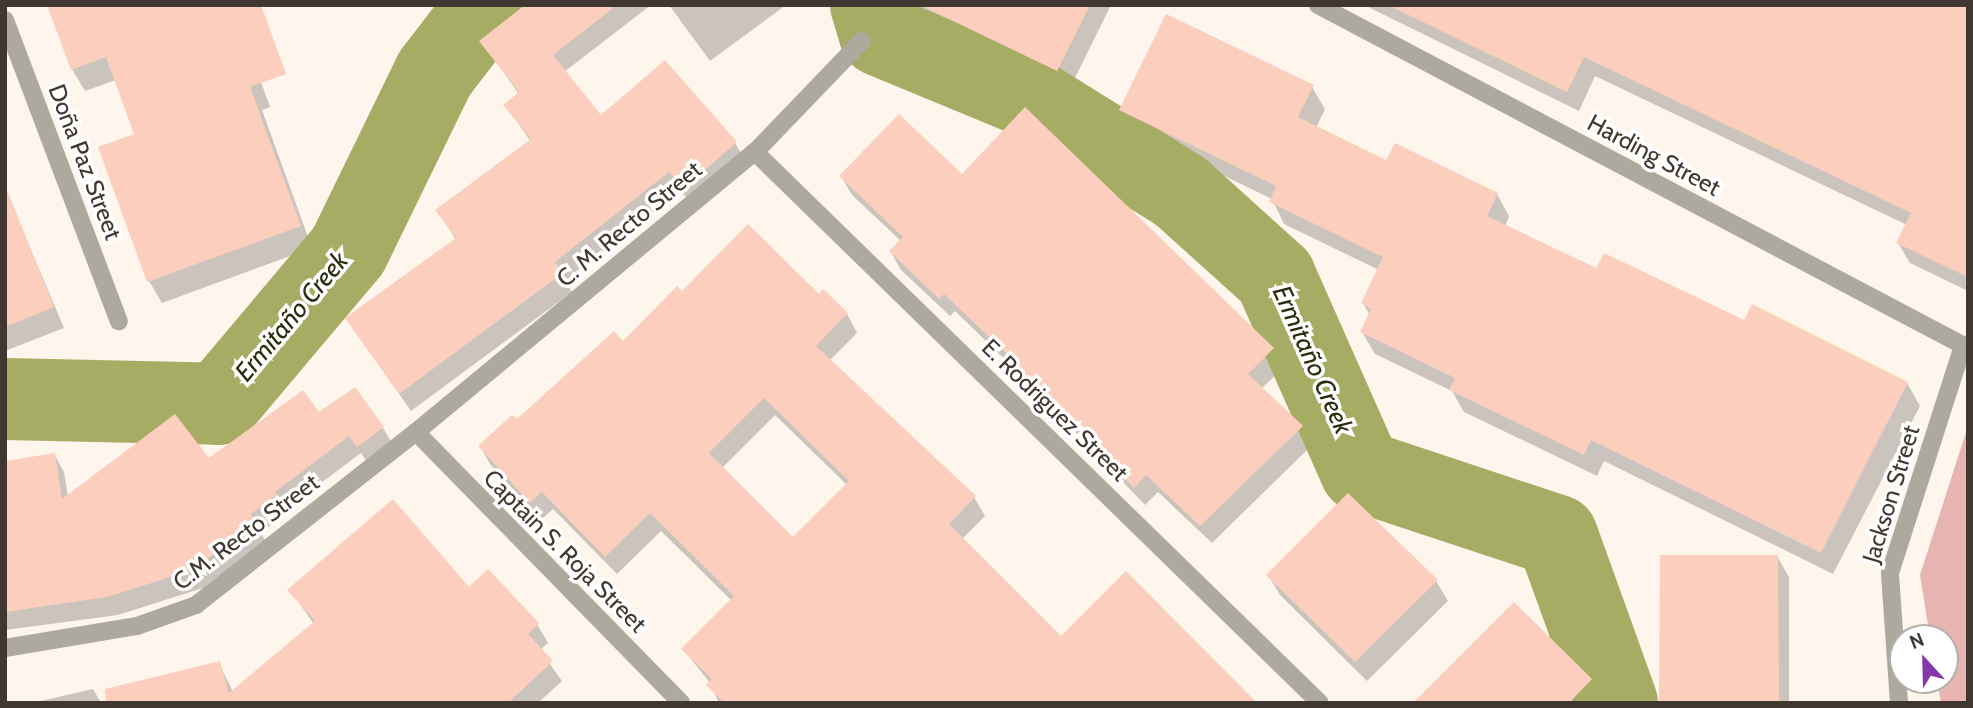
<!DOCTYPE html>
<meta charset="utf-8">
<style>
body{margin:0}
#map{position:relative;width:1973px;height:708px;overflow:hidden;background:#fef5ed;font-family:Cabin,sans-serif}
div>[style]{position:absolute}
.green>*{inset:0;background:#e7b4b2}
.shadow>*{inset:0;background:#0003}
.river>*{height:82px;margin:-41px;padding:0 41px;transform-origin:41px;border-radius:41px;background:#a7ac65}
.building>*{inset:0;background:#fbcebd}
.minor>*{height:18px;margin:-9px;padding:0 9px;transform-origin:9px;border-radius:9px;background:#ada99e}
span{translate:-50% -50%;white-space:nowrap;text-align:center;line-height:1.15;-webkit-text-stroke:7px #fff;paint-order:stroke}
.street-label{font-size:24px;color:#403830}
.water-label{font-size:26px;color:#2c2d0e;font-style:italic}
.frame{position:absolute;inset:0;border:7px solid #403830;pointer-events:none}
.north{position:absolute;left:1889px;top:624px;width:70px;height:70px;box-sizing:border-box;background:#fff;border:2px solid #b3afac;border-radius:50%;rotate:338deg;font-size:19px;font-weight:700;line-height:28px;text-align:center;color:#403830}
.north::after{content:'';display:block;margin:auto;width:24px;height:32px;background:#8339ab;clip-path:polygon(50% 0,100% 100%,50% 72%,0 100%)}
</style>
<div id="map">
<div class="green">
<div style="clip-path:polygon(1968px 426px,1968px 703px,1941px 703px,1937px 680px,1945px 680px,1945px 638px,1930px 638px,1920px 575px)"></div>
</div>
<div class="shadow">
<div style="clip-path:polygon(233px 5px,270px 107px,262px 110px,312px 248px,162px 303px,149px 281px,136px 135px,116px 80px,85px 91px,72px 69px)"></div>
<div style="clip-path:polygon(519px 5px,651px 5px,564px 72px,601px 118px,735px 143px,746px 161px,694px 206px,680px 190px,565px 281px,572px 292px,411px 411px,347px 319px,456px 240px,438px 211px,531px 142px,506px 105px,519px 94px,481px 41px,522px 10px)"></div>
<div style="clip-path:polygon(669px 5px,786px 5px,710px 61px)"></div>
<div style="clip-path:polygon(918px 5px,1111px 5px,1069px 90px,927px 22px)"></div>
<div style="clip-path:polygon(1364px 5px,1968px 5px,1968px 291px,1910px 263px,1898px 243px,1907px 225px,1595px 76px,1579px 111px)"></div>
<div style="clip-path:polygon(1312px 87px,1325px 109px,1316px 128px,1387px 162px,1497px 194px,1509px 216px,1505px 226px,1597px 271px,1907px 383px,1920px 406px,1833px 574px,1604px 461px,1597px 476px,1464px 412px,1452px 391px,1375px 354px,1362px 332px,1370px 316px,1363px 303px,1379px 270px,1284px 224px,1272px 199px,1134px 132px,1121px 110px)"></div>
<div style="clip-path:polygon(841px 176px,962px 176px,1272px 349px,1283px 368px,1261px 389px,1302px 427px,1312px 445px,1212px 543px,1158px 492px,1145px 505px,1022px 376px,955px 311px,950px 316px,901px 270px,891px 252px,901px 241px,852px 195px)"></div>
<div style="clip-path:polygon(9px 198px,64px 328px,5px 351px,5px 199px)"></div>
<div style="clip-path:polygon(evenodd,682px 294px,819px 296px,847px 314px,857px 333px,829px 361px,974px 497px,985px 516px,962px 539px,1061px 638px,1254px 703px,719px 703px,710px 683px,683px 649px,732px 601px,661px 531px,617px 574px,553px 509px,541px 520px,490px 464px,480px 446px,623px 343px,682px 294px,775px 415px,847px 485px,793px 539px,722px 468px,775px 415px)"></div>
<div style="clip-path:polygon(319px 414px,383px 428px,393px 445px,368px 463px,361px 453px,284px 511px,286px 514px,261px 533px,265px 540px,203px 588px,118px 615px,5px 630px,5px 462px,54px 454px,64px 472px,68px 497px,208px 460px)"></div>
<div style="clip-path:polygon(1777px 556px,1789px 577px,1789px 703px,1661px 703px)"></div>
<div style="clip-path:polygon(1268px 575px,1436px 581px,1448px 601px,1367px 681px,1280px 595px)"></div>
<div style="clip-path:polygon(469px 589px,537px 624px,548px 643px,540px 650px,562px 681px,538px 703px,169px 703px,219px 663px,233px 692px,314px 624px,290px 590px)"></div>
<div style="clip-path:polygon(1514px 604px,1591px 680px,1602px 699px,1598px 703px,1415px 703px)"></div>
<div style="clip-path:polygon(93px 689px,101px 703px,32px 703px)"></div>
</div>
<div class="river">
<div style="left:871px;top:5px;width:31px;rotate:73deg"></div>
<div style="left:880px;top:35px;width:159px;rotate:22.5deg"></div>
<div style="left:1027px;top:96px;width:181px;rotate:31.9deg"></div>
<div style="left:1181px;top:192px;width:127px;rotate:42.1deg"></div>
<div style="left:1275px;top:277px;width:212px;rotate:66.1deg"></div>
<div style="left:1361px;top:471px;width:206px;rotate:18.3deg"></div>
<div style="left:1557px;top:536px;width:177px;rotate:70.2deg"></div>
<div style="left:5px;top:399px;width:214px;rotate:1.3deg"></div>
<div style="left:219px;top:404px;width:200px;rotate:-49.9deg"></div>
<div style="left:348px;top:251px;width:198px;rotate:-64deg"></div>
<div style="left:435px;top:73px;width:86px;rotate:-52.6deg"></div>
</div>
<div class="building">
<div style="clip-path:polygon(47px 5px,261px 5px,286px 74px,250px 87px,301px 226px,147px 282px,98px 147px,134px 134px,106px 57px,71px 70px)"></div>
<div style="clip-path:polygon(525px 5px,617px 5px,553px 55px,601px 115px,665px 60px,737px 142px,683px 189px,669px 172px,555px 262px,563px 273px,399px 394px,345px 318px,456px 238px,435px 210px,531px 139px,503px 105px,519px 92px,479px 41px)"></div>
<div style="clip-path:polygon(920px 5px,1090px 5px,1057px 71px)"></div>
<div style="clip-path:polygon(1388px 5px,1968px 5px,1968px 277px,1896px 243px,1911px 213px,1584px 57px,1567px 92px)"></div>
<div style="clip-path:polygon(1166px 14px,1314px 85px,1298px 117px,1386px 160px,1395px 143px,1498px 193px,1487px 216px,1596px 268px,1604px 253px,1744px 320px,1752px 304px,1908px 382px,1821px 553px,1591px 440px,1584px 455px,1449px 390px,1455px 378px,1360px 332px,1371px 309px,1361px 303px,1383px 257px,1269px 202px,1276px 186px,1119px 110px)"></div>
<div style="clip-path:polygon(1025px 107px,1274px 348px,1248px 374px,1303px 426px,1200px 526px,1146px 475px,1134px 488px,1010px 357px,944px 294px,939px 299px,889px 251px,903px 237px,839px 176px,899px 114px,962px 174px)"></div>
<div style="clip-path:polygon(7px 190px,54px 307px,5px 327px,5px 191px)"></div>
<div style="clip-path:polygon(evenodd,748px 224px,819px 294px,823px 289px,848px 313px,816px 346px,976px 496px,949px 524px,1061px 636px,1126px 571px,1257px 703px,724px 703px,706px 685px,712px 679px,681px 649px,734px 596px,650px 513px,605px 557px,542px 492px,530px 503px,478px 446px,512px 415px,517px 419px,614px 331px,623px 341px,677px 286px,682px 291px,748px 224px,764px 398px,849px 481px,793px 537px,709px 453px,764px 398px)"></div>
<div style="clip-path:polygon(355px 387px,384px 427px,357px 447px,349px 436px,275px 492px,277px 495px,251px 514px,256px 521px,193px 570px,107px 597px,5px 612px,5px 461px,55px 453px,62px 499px,175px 414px,209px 458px,303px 390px,319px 412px)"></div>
<div style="clip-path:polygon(1348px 493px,1438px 580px,1355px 662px,1266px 575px)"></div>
<div style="clip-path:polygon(393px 499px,469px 587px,488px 569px,539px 623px,528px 634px,553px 661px,508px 703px,106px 703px,105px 689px,220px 661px,229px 693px,315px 621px,287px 590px)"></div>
<div style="clip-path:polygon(1660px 555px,1778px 555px,1779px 703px,1659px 703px)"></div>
<div style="clip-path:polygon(1514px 602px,1592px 679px,1569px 703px,1413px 703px)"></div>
</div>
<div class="minor">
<div style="left:1318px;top:5px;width:735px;rotate:27.82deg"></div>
<div style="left:5px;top:20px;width:322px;rotate:69.3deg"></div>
<div style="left:755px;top:152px;width:789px;rotate:44.28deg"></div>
<div style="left:416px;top:432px;width:379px;rotate:45.6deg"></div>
<div style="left:5px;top:648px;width:134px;rotate:-9.5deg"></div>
<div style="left:137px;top:626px;width:63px;rotate:-19.6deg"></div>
<div style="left:196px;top:605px;width:280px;rotate:-38.2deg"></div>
<div style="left:416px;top:432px;width:440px;rotate:-39.6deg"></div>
<div style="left:755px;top:152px;width:154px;rotate:-46.1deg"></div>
<div style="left:1899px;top:703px;width:130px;rotate:-94deg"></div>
<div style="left:1890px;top:573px;width:239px;rotate:-72.2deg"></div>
</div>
<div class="street-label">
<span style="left:1654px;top:155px;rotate:28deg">Harding Street</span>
<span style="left:85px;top:162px;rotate:69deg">Doña Paz Street</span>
<span style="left:629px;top:224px;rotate:-40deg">C. M. Recto Street</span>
<span style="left:1055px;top:410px;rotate:44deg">E. Rodriguez Street</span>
<span style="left:1891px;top:494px;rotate:-73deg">Jackson Street</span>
<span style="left:246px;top:532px;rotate:-37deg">C.M. Recto Street</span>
<span style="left:565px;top:551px;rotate:45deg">Captain S. Roja Street</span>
</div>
<div class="water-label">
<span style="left:292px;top:317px;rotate:-50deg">Ermitaño Creek</span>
<span style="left:1312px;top:360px;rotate:66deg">Ermitaño Creek</span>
</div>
<div class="frame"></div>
<div class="north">N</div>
</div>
